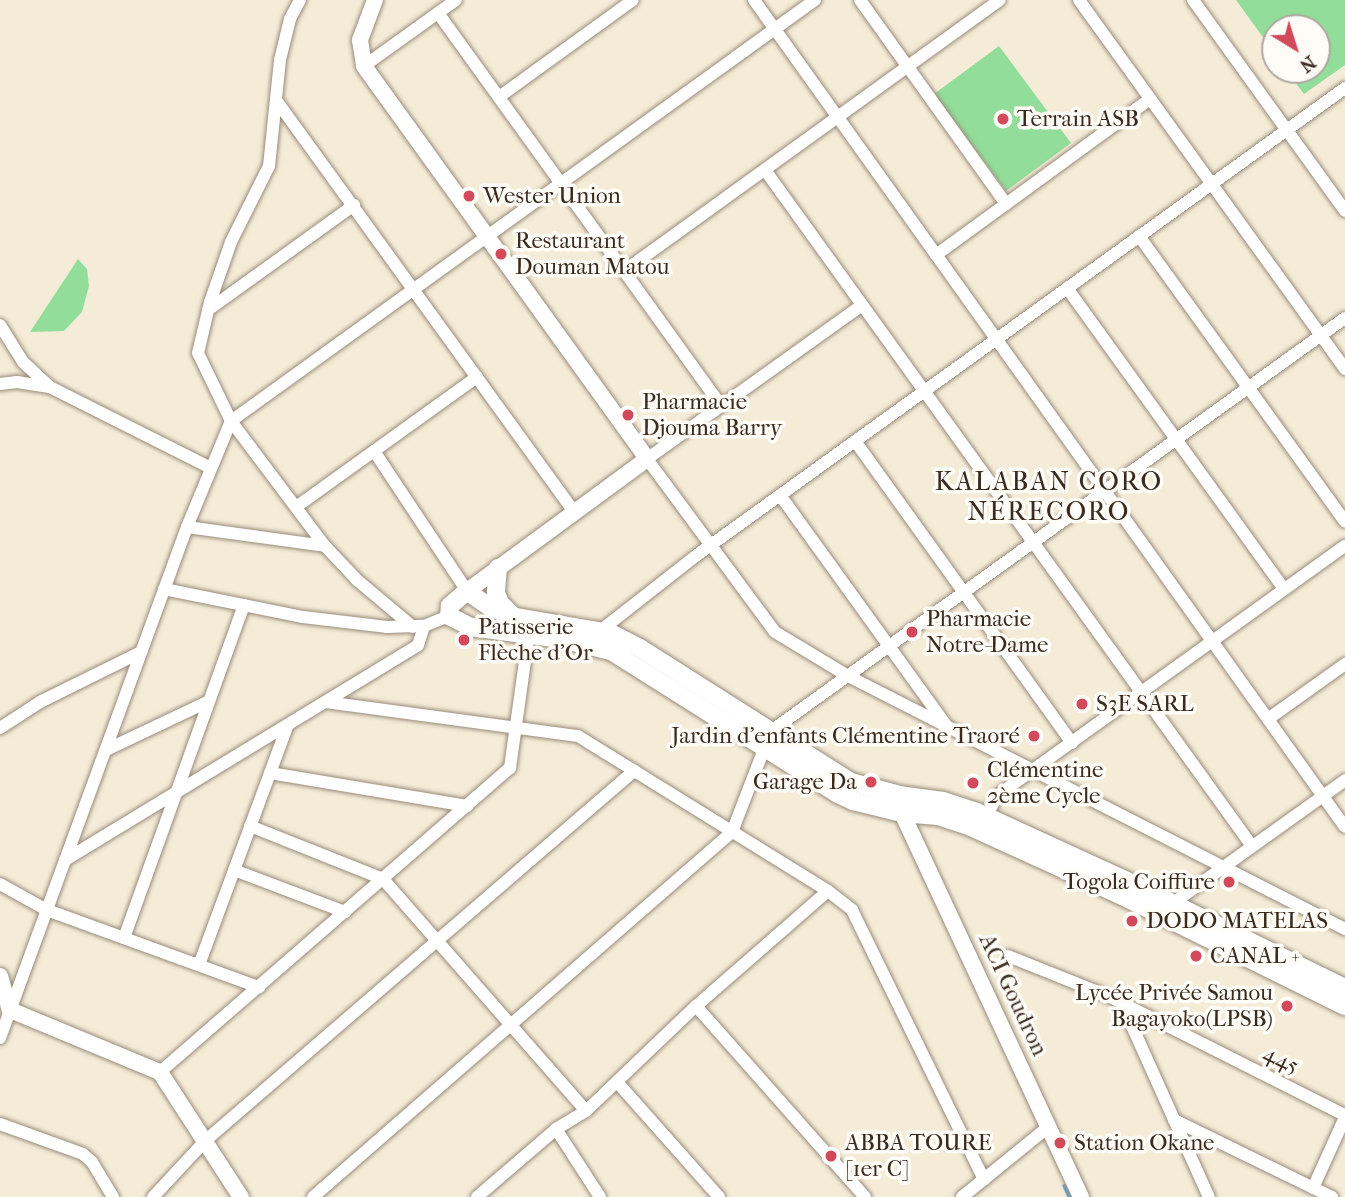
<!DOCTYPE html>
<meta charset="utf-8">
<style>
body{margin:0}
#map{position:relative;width:1345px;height:1197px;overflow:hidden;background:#f5ecd8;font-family:"IM FELL French Canon",serif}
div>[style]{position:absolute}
.green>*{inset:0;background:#92dd9a}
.stream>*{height:3.5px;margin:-1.75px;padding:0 1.75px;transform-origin:1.75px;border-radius:1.75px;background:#65a4d7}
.roads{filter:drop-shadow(0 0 2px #988b7b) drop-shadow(0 0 2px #988b7b)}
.minor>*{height:12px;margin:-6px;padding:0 6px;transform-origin:6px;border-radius:6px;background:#fff}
.tertiary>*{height:16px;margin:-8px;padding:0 8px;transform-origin:8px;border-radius:8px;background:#fff}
.secondary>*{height:18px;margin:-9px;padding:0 9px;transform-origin:9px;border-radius:9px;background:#fff}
.dots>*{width:19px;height:19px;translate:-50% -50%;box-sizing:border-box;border:4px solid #fdfcf7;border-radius:50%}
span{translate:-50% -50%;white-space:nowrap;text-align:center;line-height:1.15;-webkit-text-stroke:7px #fdfcf7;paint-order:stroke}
.poi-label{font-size:23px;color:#3b2a1e}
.left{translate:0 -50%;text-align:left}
.right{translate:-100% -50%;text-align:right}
.street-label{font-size:23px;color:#3b2a1e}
.quarter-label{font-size:26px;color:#3b2a1e;letter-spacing:2px}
.north{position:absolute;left:1261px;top:14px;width:70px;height:70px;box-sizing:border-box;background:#fdfcf7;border:2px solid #afa8a0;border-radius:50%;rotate:142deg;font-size:19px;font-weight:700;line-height:28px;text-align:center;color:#3b2a1e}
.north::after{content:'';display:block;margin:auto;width:24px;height:32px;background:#d1495b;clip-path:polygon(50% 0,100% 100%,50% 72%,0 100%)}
</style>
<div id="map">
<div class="green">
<div style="clip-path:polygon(1236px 0,1345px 0,1345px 65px,1304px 94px,1286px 70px,1317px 70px,1317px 28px,1275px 28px,1275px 54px)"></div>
<div style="clip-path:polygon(999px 46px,1071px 143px,1006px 191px,934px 94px)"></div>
<div style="clip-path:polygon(78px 259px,87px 269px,89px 286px,82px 312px,64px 331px,30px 332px)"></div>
</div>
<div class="stream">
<div style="left:1065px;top:1186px;width:12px;rotate:66deg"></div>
</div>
<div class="roads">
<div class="minor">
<div style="left:300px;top:0;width:21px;rotate:118deg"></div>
<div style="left:290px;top:19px;width:42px;rotate:103.7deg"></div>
<div style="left:280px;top:60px;width:107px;rotate:95.9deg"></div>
<div style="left:269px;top:166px;width:85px;rotate:116.6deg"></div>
<div style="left:231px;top:242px;width:64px;rotate:109.3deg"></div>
<div style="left:210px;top:302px;width:52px;rotate:103.2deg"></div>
<div style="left:198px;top:353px;width:76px;rotate:64.1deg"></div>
<div style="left:231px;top:421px;width:156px;rotate:53.1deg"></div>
<div style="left:325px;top:546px;width:47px;rotate:46.7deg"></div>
<div style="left:357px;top:580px;width:73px;rotate:40deg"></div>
<div style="left:754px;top:0;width:1016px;rotate:54.45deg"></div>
<div style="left:860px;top:0;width:251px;rotate:54.4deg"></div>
<div style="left:1079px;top:0;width:455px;rotate:54.2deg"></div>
<div style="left:1193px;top:0;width:260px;rotate:54.2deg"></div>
<div style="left:438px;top:13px;width:484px;rotate:54.2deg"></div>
<div style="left:364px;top:66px;width:113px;rotate:-35.7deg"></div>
<div style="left:499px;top:97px;width:165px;rotate:-35.9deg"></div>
<div style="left:276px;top:100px;width:510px;rotate:54.1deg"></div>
<div style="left:765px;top:170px;width:833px;rotate:54.23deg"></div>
<div style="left:1139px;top:236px;width:352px;rotate:54.2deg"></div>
<div style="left:936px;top:255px;width:265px;rotate:-36.1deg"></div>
<div style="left:624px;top:271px;width:463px;rotate:-35.8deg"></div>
<div style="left:1067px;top:288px;width:371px;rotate:54.2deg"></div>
<div style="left:862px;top:305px;width:264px;rotate:144.4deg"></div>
<div style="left:647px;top:459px;width:215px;rotate:53.5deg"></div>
<div style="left:775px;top:632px;width:85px;rotate:31.1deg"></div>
<div style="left:848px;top:676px;width:558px;rotate:26.98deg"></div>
<div style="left:208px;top:310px;width:180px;rotate:-35.7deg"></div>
<div style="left:0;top:325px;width:44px;rotate:58.1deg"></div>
<div style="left:23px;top:362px;width:37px;rotate:43deg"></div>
<div style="left:0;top:384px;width:17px;rotate:-7deg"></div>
<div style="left:17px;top:382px;width:33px;rotate:9deg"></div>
<div style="left:50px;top:387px;width:180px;rotate:26.7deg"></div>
<div style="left:855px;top:441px;width:372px;rotate:54.3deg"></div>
<div style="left:374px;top:451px;width:168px;rotate:56.4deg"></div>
<div style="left:780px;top:495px;width:284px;rotate:54.2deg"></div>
<div style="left:296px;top:507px;width:223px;rotate:-35.7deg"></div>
<div style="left:187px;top:527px;width:139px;rotate:7.8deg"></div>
<div style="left:164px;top:589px;width:142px;rotate:11.4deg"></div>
<div style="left:303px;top:617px;width:85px;rotate:6.8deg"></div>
<div style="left:387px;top:627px;width:37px;rotate:-2deg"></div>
<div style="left:424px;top:626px;width:27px;rotate:-22deg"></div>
<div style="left:600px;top:631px;width:123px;rotate:-38.1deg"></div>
<div style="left:697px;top:555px;width:799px;rotate:-35.78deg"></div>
<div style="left:326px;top:702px;width:254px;rotate:7.7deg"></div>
<div style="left:578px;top:736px;width:294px;rotate:31.8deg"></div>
<div style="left:828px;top:891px;width:31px;rotate:38deg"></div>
<div style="left:852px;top:910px;width:300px;rotate:63.9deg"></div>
<div style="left:1268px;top:719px;width:95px;rotate:-35.5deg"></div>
<div style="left:0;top:728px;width:48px;rotate:-33deg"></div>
<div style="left:40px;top:702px;width:113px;rotate:-26.3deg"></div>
<div style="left:106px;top:750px;width:114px;rotate:-25.4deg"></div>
<div style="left:270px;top:773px;width:200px;rotate:9.5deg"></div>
<div style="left:986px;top:816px;width:24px;rotate:-60deg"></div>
<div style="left:998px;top:795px;width:427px;rotate:-35.7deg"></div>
<div style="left:250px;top:826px;width:143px;rotate:21.7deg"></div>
<div style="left:383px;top:879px;width:308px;rotate:48.8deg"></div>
<div style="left:65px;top:860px;width:413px;rotate:-31.3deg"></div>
<div style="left:418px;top:645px;width:20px;rotate:-72deg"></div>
<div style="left:234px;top:870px;width:119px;rotate:20.7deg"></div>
<div style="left:0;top:884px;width:54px;rotate:29deg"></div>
<div style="left:47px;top:910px;width:226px;rotate:20deg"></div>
<div style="left:1172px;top:904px;width:213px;rotate:-35.6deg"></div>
<div style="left:124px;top:938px;width:354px;rotate:-70.2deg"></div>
<div style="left:1008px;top:956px;width:108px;rotate:21.8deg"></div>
<div style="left:1108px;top:996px;width:265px;rotate:26.7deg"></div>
<div style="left:199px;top:965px;width:256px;rotate:-69.7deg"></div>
<div style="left:696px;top:1006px;width:255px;rotate:48.5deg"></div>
<div style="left:1123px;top:1006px;width:209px;rotate:65.8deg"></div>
<div style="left:0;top:1038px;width:544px;rotate:-69.9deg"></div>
<div style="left:187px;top:527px;width:115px;rotate:-67.5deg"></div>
<div style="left:231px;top:421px;width:720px;rotate:-35.79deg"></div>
<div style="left:160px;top:1072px;width:464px;rotate:-41deg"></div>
<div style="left:510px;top:768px;width:136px;rotate:-82deg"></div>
<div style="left:617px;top:1082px;width:154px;rotate:48.4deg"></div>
<div style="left:1174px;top:1120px;width:176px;rotate:26deg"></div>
<div style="left:0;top:1124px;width:88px;rotate:19.9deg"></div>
<div style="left:83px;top:1154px;width:12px;rotate:42deg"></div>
<div style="left:92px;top:1162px;width:41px;rotate:59deg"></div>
<div style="left:556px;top:1129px;width:81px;rotate:57.1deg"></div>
<div style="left:1313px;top:1188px;width:78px;rotate:-65.7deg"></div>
<div style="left:153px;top:1197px;width:76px;rotate:-47.1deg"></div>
<div style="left:205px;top:1141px;width:567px;rotate:-40.78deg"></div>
<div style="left:313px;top:1197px;width:556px;rotate:-41.06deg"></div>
<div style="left:732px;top:832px;width:108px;rotate:-68.9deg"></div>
<div style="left:771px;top:731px;width:707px;rotate:-35.74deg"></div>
<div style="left:477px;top:1197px;width:104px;rotate:-40.7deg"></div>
<div style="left:556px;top:1129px;width:35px;rotate:-31deg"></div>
<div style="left:586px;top:1111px;width:152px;rotate:-43.7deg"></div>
<div style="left:696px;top:1006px;width:175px;rotate:-41.1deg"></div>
<div style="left:962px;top:1197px;width:111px;rotate:-39.1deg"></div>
</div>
<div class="tertiary">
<div style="left:375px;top:0;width:43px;rotate:110.6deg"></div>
<div style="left:360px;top:40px;width:26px;rotate:81deg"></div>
<div style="left:364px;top:66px;width:484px;rotate:54.2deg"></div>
<div style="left:647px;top:459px;width:223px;rotate:143.7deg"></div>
<div style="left:902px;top:813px;width:424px;rotate:65deg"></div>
<div style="left:0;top:976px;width:35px;rotate:74deg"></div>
<div style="left:10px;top:1010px;width:162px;rotate:22.5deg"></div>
<div style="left:160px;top:1072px;width:149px;rotate:57.1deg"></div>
</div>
<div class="secondary">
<div style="left:498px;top:568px;width:25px;rotate:95deg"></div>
<div style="left:496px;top:593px;width:11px;rotate:68deg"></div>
<div style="left:500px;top:603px;width:17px;rotate:45deg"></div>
<div style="left:1345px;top:988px;width:243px;rotate:-153.9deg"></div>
<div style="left:1127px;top:881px;width:165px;rotate:-155.3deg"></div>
<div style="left:977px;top:812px;width:36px;rotate:-162deg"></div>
<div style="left:943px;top:801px;width:43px;rotate:-172.1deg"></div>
<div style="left:900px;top:795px;width:51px;rotate:-165.1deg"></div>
<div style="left:851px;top:782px;width:250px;rotate:-147.6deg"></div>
<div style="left:640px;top:648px;width:34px;rotate:-153deg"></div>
<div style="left:610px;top:633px;width:96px;rotate:-170.4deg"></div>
<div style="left:515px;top:617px;width:26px;rotate:-159deg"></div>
<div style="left:491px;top:608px;width:29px;rotate:-145deg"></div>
<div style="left:467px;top:591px;width:23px;rotate:139deg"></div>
<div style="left:450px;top:606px;width:10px;rotate:96deg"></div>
<div style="left:449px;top:616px;width:25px;rotate:27deg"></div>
<div style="left:471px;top:627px;width:91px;rotate:7.6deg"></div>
<div style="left:561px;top:639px;width:51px;rotate:13.5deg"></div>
<div style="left:611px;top:651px;width:268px;rotate:32.2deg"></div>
<div style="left:838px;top:794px;width:17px;rotate:25deg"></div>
<div style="left:853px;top:801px;width:50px;rotate:13.8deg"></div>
<div style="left:902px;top:813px;width:36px;rotate:5deg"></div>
<div style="left:938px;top:816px;width:35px;rotate:18deg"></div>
<div style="left:971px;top:827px;width:164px;rotate:24.5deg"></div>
<div style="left:1120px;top:895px;width:251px;rotate:26.3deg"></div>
</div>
</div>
<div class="dots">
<div style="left:1003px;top:119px;background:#d1495b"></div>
<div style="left:469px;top:196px;background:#d1495b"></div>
<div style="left:501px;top:254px;background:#d1495b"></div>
<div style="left:628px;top:415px;background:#d1495b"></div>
<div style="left:912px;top:632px;background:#d1495b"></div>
<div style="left:464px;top:640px;background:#d1495b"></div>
<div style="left:1082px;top:704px;background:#d1495b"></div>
<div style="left:1034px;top:736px;background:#d1495b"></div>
<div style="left:871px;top:782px;background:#d1495b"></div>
<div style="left:973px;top:783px;background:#d1495b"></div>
<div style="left:1229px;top:882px;background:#d1495b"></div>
<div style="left:1132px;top:921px;background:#d1495b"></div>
<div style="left:1196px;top:956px;background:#d1495b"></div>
<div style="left:1287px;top:1006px;background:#d1495b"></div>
<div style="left:1060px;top:1143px;background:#d1495b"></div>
<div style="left:831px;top:1156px;background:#d1495b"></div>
</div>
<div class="poi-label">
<span class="left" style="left:1017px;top:119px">Terrain ASB</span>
<span class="left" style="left:483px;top:196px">Wester Union</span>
<span class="left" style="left:515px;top:254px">Restaurant<br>Douman Matou</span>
<span class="left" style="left:642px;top:415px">Pharmacie<br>Djouma Barry</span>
<span class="left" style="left:926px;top:632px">Pharmacie<br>Notre-Dame</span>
<span class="left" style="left:478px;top:640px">Patisserie<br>Flèche d'Or</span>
<span class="left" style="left:1096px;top:704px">S3E SARL</span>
<span class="right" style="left:1020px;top:736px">Jardin d'enfants Clémentine Traoré</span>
<span class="left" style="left:987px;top:783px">Clémentine<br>2ème Cycle</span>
<span class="right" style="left:857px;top:782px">Garage Da</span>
<span class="right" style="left:1215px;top:882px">Togola Coiffure</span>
<span class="left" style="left:1146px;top:921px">DODO MATELAS</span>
<span class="left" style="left:1210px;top:956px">CANAL +</span>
<span class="right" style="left:1273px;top:1006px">Lycée Privée Samou<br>Bagayoko(LPSB)</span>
<span class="left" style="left:845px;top:1156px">ABBA TOURE<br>[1er C]</span>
<span class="left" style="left:1074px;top:1143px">Station Okane</span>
</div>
<div class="street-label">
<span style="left:1013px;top:995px;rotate:65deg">ACI Goudron</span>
<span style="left:1281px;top:1060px;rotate:26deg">445</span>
</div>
<div class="quarter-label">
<span style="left:1049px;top:497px">KALABAN CORO<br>NÉRECORO</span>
</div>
<div class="north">N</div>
</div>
